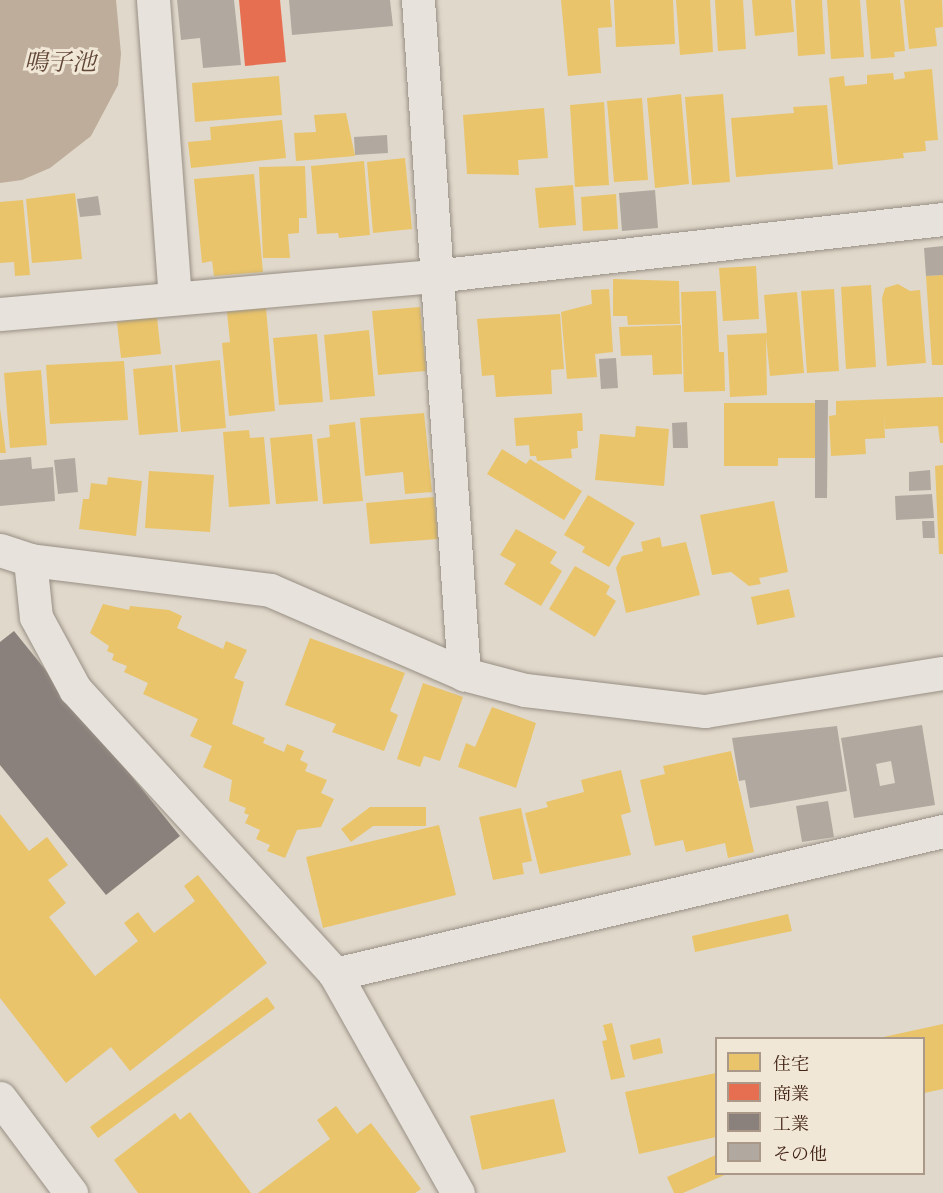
<!DOCTYPE html>
<meta charset="utf-8">
<style>
body{margin:0}
#map{position:relative;width:943px;height:1193px;overflow:hidden;background:#e0d8ca;font-family:"EB Garamond","Noto Serif JP",serif}
div>[style]{position:absolute}
.water>*{inset:0;background:#bead9a}
.homes>*{inset:0;background:#e9c46a}
.shops>*{inset:0;background:#e76f51}
.industry>*{inset:0;background:#8a817c}
.building>*{inset:0;background:#b1a99f}
.roads{filter:drop-shadow(0 0 2px #988f85) drop-shadow(0 0 2px #988f85)}
.street>*{height:33px;margin:-16.5px;padding:0 16.5px;transform-origin:16.5px;border-radius:16.5px;background:#e7e3dc}
.secondary>*{height:33px;margin:-16.5px;padding:0 16.5px;transform-origin:16.5px;border-radius:16.5px;background:#e7e3dc}
span{translate:-50% -50%;white-space:nowrap;text-align:center;line-height:1.15;-webkit-text-stroke:6px #f0e7d7;paint-order:stroke}
.water-label{font-size:24px;color:#624636;font-style:italic}
.legend{position:absolute;left:715px;top:1037px;width:210px;height:138px;box-sizing:border-box;background:#f0e7d7;border:2px solid #aa9889;margin:0;padding:8px 10px;list-style:none;font-size:18px;color:#412213}
.legend li{display:flex;align-items:center;gap:12px;height:30px}
.legend b{width:30px;border:2px solid #aa9889}
</style>
<div id="map">
<div class="water">
<div style="clip-path:polygon(0 0,116px 0,121px 54px,118px 85px,91px 136px,50px 168px,22px 180px,0 183px)"></div>
</div>
<div class="homes">
<div style="clip-path:polygon(561px 0,610px 0,612px 27px,598px 28px,601px 73px,568px 76px)"></div>
<div style="clip-path:polygon(614px 0,673px 0,675px 44px,616px 47px)"></div>
<div style="clip-path:polygon(676px 0,710px 0,713px 52px,680px 55px)"></div>
<div style="clip-path:polygon(715px 0,743px 0,746px 49px,718px 51px)"></div>
<div style="clip-path:polygon(752px 0,791px 0,794px 32px,755px 36px)"></div>
<div style="clip-path:polygon(795px 0,822px 0,825px 54px,798px 56px)"></div>
<div style="clip-path:polygon(827px 0,860px 0,864px 57px,831px 59px)"></div>
<div style="clip-path:polygon(866px 0,900px 0,905px 51px,894px 52px,895px 57px,871px 59px)"></div>
<div style="clip-path:polygon(904px 0,942px 0,943px 27px,935px 28px,937px 46px,909px 49px)"></div>
<div style="clip-path:polygon(932px 69px,938px 140px,925px 141px,926px 151px,903px 153px,904px 158px,838px 165px,829px 78px,844px 76px,845px 86px,867px 84px,867px 75px,893px 73px,894px 80px,905px 78px,904px 72px)"></div>
<div style="clip-path:polygon(279px 76px,282px 115px,195px 122px,192px 83px)"></div>
<div style="clip-path:polygon(681px 94px,689px 184px,655px 188px,647px 98px)"></div>
<div style="clip-path:polygon(723px 94px,730px 182px,692px 185px,685px 97px)"></div>
<div style="clip-path:polygon(642px 98px,648px 180px,614px 182px,607px 101px)"></div>
<div style="clip-path:polygon(604px 102px,609px 185px,575px 187px,570px 105px)"></div>
<div style="clip-path:polygon(827px 105px,833px 169px,736px 177px,731px 118px,794px 113px,793px 107px)"></div>
<div style="clip-path:polygon(544px 108px,548px 158px,518px 160px,519px 175px,467px 174px,463px 115px)"></div>
<div style="clip-path:polygon(346px 113px,355px 156px,296px 161px,294px 133px,316px 132px,314px 115px)"></div>
<div style="clip-path:polygon(282px 120px,286px 158px,191px 168px,188px 142px,211px 140px,210px 127px)"></div>
<div style="clip-path:polygon(405px 158px,412px 229px,373px 233px,367px 162px)"></div>
<div style="clip-path:polygon(364px 161px,370px 235px,339px 238px,338px 233px,317px 234px,311px 166px)"></div>
<div style="clip-path:polygon(305px 166px,307px 218px,299px 218px,299px 233px,288px 234px,290px 258px,263px 258px,259px 167px)"></div>
<div style="clip-path:polygon(254px 174px,263px 272px,214px 276px,212px 261px,202px 263px,194px 179px)"></div>
<div style="clip-path:polygon(573px 185px,576px 225px,539px 228px,535px 188px)"></div>
<div style="clip-path:polygon(75px 193px,82px 259px,32px 263px,26px 199px)"></div>
<div style="clip-path:polygon(616px 194px,618px 229px,583px 231px,581px 197px)"></div>
<div style="clip-path:polygon(23px 200px,30px 275px,15px 276px,14px 262px,0 263px,0 202px)"></div>
<div style="clip-path:polygon(756px 266px,759px 319px,723px 321px,719px 268px)"></div>
<div style="clip-path:polygon(943px 275px,943px 365px,932px 365px,926px 276px)"></div>
<div style="clip-path:polygon(613px 279px,679px 281px,680px 324px,628px 325px,627px 316px,613px 316px)"></div>
<div style="clip-path:polygon(898px 284px,910px 291px,920px 290px,926px 363px,887px 366px,882px 298px,885px 288px)"></div>
<div style="clip-path:polygon(871px 285px,876px 367px,846px 369px,841px 287px)"></div>
<div style="clip-path:polygon(609px 289px,613px 352px,595px 354px,597px 377px,567px 379px,561px 312px,592px 304px,591px 290px)"></div>
<div style="clip-path:polygon(834px 289px,839px 371px,807px 373px,801px 291px)"></div>
<div style="clip-path:polygon(716px 291px,719px 352px,724px 352px,725px 391px,684px 392px,681px 292px)"></div>
<div style="clip-path:polygon(797px 292px,804px 373px,770px 376px,766px 337px,767px 395px,730px 397px,727px 335px,767px 333px,764px 295px)"></div>
<div style="clip-path:polygon(420px 307px,426px 371px,378px 375px,372px 311px)"></div>
<div style="clip-path:polygon(266px 308px,275px 411px,229px 416px,222px 343px,230px 342px,227px 312px)"></div>
<div style="clip-path:polygon(560px 314px,564px 369px,551px 370px,552px 394px,496px 397px,494px 375px,482px 376px,477px 319px)"></div>
<div style="clip-path:polygon(157px 317px,161px 354px,121px 358px,117px 322px)"></div>
<div style="clip-path:polygon(681px 325px,682px 374px,653px 375px,652px 355px,621px 356px,619px 327px)"></div>
<div style="clip-path:polygon(369px 330px,375px 396px,330px 400px,324px 335px)"></div>
<div style="clip-path:polygon(317px 334px,323px 402px,279px 405px,273px 338px)"></div>
<div style="clip-path:polygon(220px 360px,226px 428px,181px 432px,175px 365px)"></div>
<div style="clip-path:polygon(124px 361px,128px 420px,50px 424px,46px 365px)"></div>
<div style="clip-path:polygon(172px 365px,178px 432px,139px 435px,133px 369px)"></div>
<div style="clip-path:polygon(41px 370px,47px 445px,10px 448px,4px 373px)"></div>
<div style="clip-path:polygon(943px 397px,943px 443px,940px 443px,938px 426px,885px 429px,884px 414px,885px 438px,865px 439px,866px 454px,831px 456px,829px 416px,836px 415px,836px 401px)"></div>
<div style="clip-path:polygon(724px 403px,815px 403px,815px 458px,778px 458px,778px 466px,724px 466px)"></div>
<div style="clip-path:polygon(0 408px,6px 453px,0 453px)"></div>
<div style="clip-path:polygon(424px 413px,432px 492px,405px 494px,403px 472px,365px 476px,360px 418px)"></div>
<div style="clip-path:polygon(582px 413px,583px 431px,577px 431px,578px 448px,571px 449px,572px 458px,537px 461px,536px 456px,530px 456px,529px 445px,516px 446px,514px 418px)"></div>
<div style="clip-path:polygon(355px 422px,363px 501px,323px 504px,317px 439px,330px 437px,329px 425px)"></div>
<div style="clip-path:polygon(636px 426px,669px 429px,664px 486px,595px 480px,600px 434px,635px 437px)"></div>
<div style="clip-path:polygon(249px 430px,250px 438px,264px 437px,270px 504px,229px 507px,223px 432px)"></div>
<div style="clip-path:polygon(312px 434px,318px 501px,276px 504px,270px 438px)"></div>
<div style="clip-path:polygon(502px 449px,526px 464px,530px 459px,582px 491px,564px 520px,487px 474px)"></div>
<div style="clip-path:polygon(943px 465px,943px 554px,939px 554px,935px 466px)"></div>
<div style="clip-path:polygon(149px 471px,214px 475px,210px 532px,145px 528px)"></div>
<div style="clip-path:polygon(108px 477px,142px 481px,136px 536px,79px 529px,83px 499px,89px 499px,91px 483px,107px 485px)"></div>
<div style="clip-path:polygon(588px 495px,635px 523px,609px 567px,582px 552px,585px 547px,564px 535px)"></div>
<div style="clip-path:polygon(434px 497px,438px 539px,370px 544px,366px 503px)"></div>
<div style="clip-path:polygon(774px 501px,788px 572px,759px 578px,761px 584px,749px 586px,731px 572px,712px 575px,700px 515px)"></div>
<div style="clip-path:polygon(516px 529px,557px 552px,550px 563px,562px 571px,541px 606px,504px 584px,516px 564px,500px 555px)"></div>
<div style="clip-path:polygon(660px 537px,662px 547px,686px 542px,700px 595px,626px 613px,616px 568px,622px 556px,643px 551px,641px 542px)"></div>
<div style="clip-path:polygon(575px 566px,610px 586px,606px 594px,616px 601px,595px 637px,549px 609px)"></div>
<div style="clip-path:polygon(789px 589px,795px 617px,757px 625px,751px 597px)"></div>
<div style="clip-path:polygon(103px 604px,129px 610px,130px 606px,169px 610px,182px 616px,177px 628px,223px 649px,226px 641px,247px 650px,234px 678px,244px 682px,232px 724px,265px 738px,263px 743px,284px 752px,287px 744px,304px 751px,300px 760px,308px 764px,305px 771px,327px 780px,321px 793px,334px 799px,321px 827px,297px 830px,285px 858px,267px 851px,270px 845px,256px 839px,260px 830px,245px 823px,249px 815px,244px 813px,246px 808px,229px 801px,232px 780px,203px 767px,212px 746px,190px 736px,198px 719px,143px 694px,148px 683px,124px 672px,127px 666px,112px 660px,114px 654px,107px 651px,109px 646px,90px 633px)"></div>
<div style="clip-path:polygon(310px 638px,405px 673px,390px 711px,398px 715px,384px 751px,332px 732px,336px 724px,285px 705px)"></div>
<div style="clip-path:polygon(423px 683px,463px 697px,440px 761px,424px 756px,420px 767px,397px 759px)"></div>
<div style="clip-path:polygon(492px 707px,536px 723px,516px 788px,458px 767px,466px 743px,475px 747px)"></div>
<div style="clip-path:polygon(731px 751px,754px 852px,728px 858px,725px 843px,686px 852px,683px 840px,655px 846px,640px 780px,665px 774px,663px 766px)"></div>
<div style="clip-path:polygon(621px 770px,631px 812px,621px 815px,631px 855px,540px 874px,525px 813px,548px 807px,546px 802px,584px 792px,581px 780px)"></div>
<div style="clip-path:polygon(370px 807px,426px 807px,426px 826px,373px 826px,351px 842px,341px 829px)"></div>
<div style="clip-path:polygon(521px 808px,532px 861px,522px 863px,524px 874px,493px 880px,479px 817px)"></div>
<div style="clip-path:polygon(0 814px,29px 851px,47px 837px,68px 865px,48px 880px,66px 903px,49px 917px,95px 976px,138px 941px,124px 923px,138px 912px,154px 933px,195px 901px,184px 886px,198px 875px,267px 963px,130px 1071px,111px 1047px,66px 1083px,0 998px)"></div>
<div style="clip-path:polygon(439px 825px,456px 895px,323px 928px,306px 857px)"></div>
<div style="clip-path:polygon(788px 914px,792px 931px,695px 952px,692px 936px)"></div>
<div style="clip-path:polygon(267px 997px,275px 1008px,98px 1138px,90px 1127px)"></div>
<div style="clip-path:polygon(612px 1023px,625px 1077px,611px 1080px,602px 1041px,607px 1040px,603px 1025px)"></div>
<div style="clip-path:polygon(943px 1024px,943px 1089px,924px 1093px,924px 1038px,879px 1038px)"></div>
<div style="clip-path:polygon(660px 1038px,663px 1053px,633px 1060px,630px 1045px)"></div>
<div style="clip-path:polygon(716px 1073px,716px 1137px,639px 1154px,625px 1092px)"></div>
<div style="clip-path:polygon(554px 1099px,566px 1152px,482px 1170px,470px 1116px)"></div>
<div style="clip-path:polygon(336px 1106px,357px 1134px,371px 1123px,421px 1189px,415px 1193px,258px 1193px,330px 1139px,317px 1120px)"></div>
<div style="clip-path:polygon(190px 1112px,251px 1193px,138px 1193px,114px 1160px,175px 1113px,180px 1120px)"></div>
<div style="clip-path:polygon(716px 1155px,716px 1174px,727px 1174px,683px 1193px,674px 1193px,667px 1177px)"></div>
</div>
<div class="shops">
<div style="clip-path:polygon(239px 0,280px 0,286px 62px,245px 66px)"></div>
</div>
<div class="industry">
<div style="clip-path:polygon(14px 631px,180px 836px,106px 895px,0 765px,0 642px)"></div>
</div>
<div class="building">
<div style="clip-path:polygon(177px 0,234px 0,241px 65px,203px 68px,200px 38px,181px 40px)"></div>
<div style="clip-path:polygon(289px 0,390px 0,393px 26px,292px 35px)"></div>
<div style="clip-path:polygon(387px 135px,388px 153px,355px 155px,354px 137px)"></div>
<div style="clip-path:polygon(655px 190px,658px 228px,622px 231px,619px 193px)"></div>
<div style="clip-path:polygon(98px 196px,101px 215px,80px 217px,77px 199px)"></div>
<div style="clip-path:polygon(943px 246px,943px 275px,926px 276px,924px 248px)"></div>
<div style="clip-path:polygon(616px 358px,618px 388px,601px 389px,599px 359px)"></div>
<div style="clip-path:polygon(815px 400px,828px 400px,827px 498px,815px 498px)"></div>
<div style="clip-path:polygon(687px 422px,688px 448px,673px 448px,672px 423px)"></div>
<div style="clip-path:polygon(31px 457px,32px 469px,53px 467px,55px 501px,0 506px,0 460px)"></div>
<div style="clip-path:polygon(75px 458px,78px 492px,58px 494px,54px 460px)"></div>
<div style="clip-path:polygon(930px 470px,931px 490px,909px 491px,909px 472px)"></div>
<div style="clip-path:polygon(932px 494px,934px 518px,896px 520px,895px 496px)"></div>
<div style="clip-path:polygon(922px 521px,934px 521px,935px 538px,923px 538px)"></div>
<div style="clip-path:polygon(evenodd,922px 725px,935px 805px,854px 818px,841px 738px,922px 725px,891px 761px,895px 783px,880px 786px,876px 764px,891px 761px)"></div>
<div style="clip-path:polygon(837px 726px,847px 791px,750px 808px,745px 780px,739px 781px,732px 738px)"></div>
<div style="clip-path:polygon(828px 801px,834px 837px,802px 842px,796px 806px)"></div>
</div>
<div class="roads">
<div class="street">
<div style="left:153px;top:0;width:299px;rotate:85.8deg"></div>
<div style="left:418px;top:0;width:676px;rotate:86.1deg"></div>
<div style="left:0;top:314px;width:436px;rotate:-5deg"></div>
<div style="left:434px;top:276px;width:512px;rotate:-6.39deg"></div>
<div style="left:0;top:550px;width:32px;rotate:18deg"></div>
<div style="left:30px;top:560px;width:242px;rotate:7.1deg"></div>
<div style="left:270px;top:590px;width:211px;rotate:23.4deg"></div>
<div style="left:464px;top:674px;width:63px;rotate:14.7deg"></div>
<div style="left:525px;top:690px;width:181px;rotate:6.7deg"></div>
<div style="left:705px;top:711px;width:241px;rotate:-9.1deg"></div>
<div style="left:30px;top:560px;width:57px;rotate:84deg"></div>
<div style="left:36px;top:617px;width:82px;rotate:61.6deg"></div>
<div style="left:75px;top:689px;width:386px;rotate:47.6deg"></div>
<div style="left:335px;top:974px;width:251px;rotate:60.7deg"></div>
<div style="left:335px;top:974px;width:625px;rotate:-13.24deg"></div>
</div>
<div class="secondary">
<div style="left:0;top:1098px;width:119px;rotate:53.2deg"></div>
</div>
</div>
<div class="water-label">
<span style="left:60px;top:62px">鳴子池</span>
</div>
<ul class="legend">
<li><b style="height:16px;background:#e9c46a"></b>住宅</li>
<li><b style="height:16px;background:#e76f51"></b>商業</li>
<li><b style="height:16px;background:#8a817c"></b>工業</li>
<li><b style="height:16px;background:#b1a99f"></b>その他</li>
</ul>
</div>
